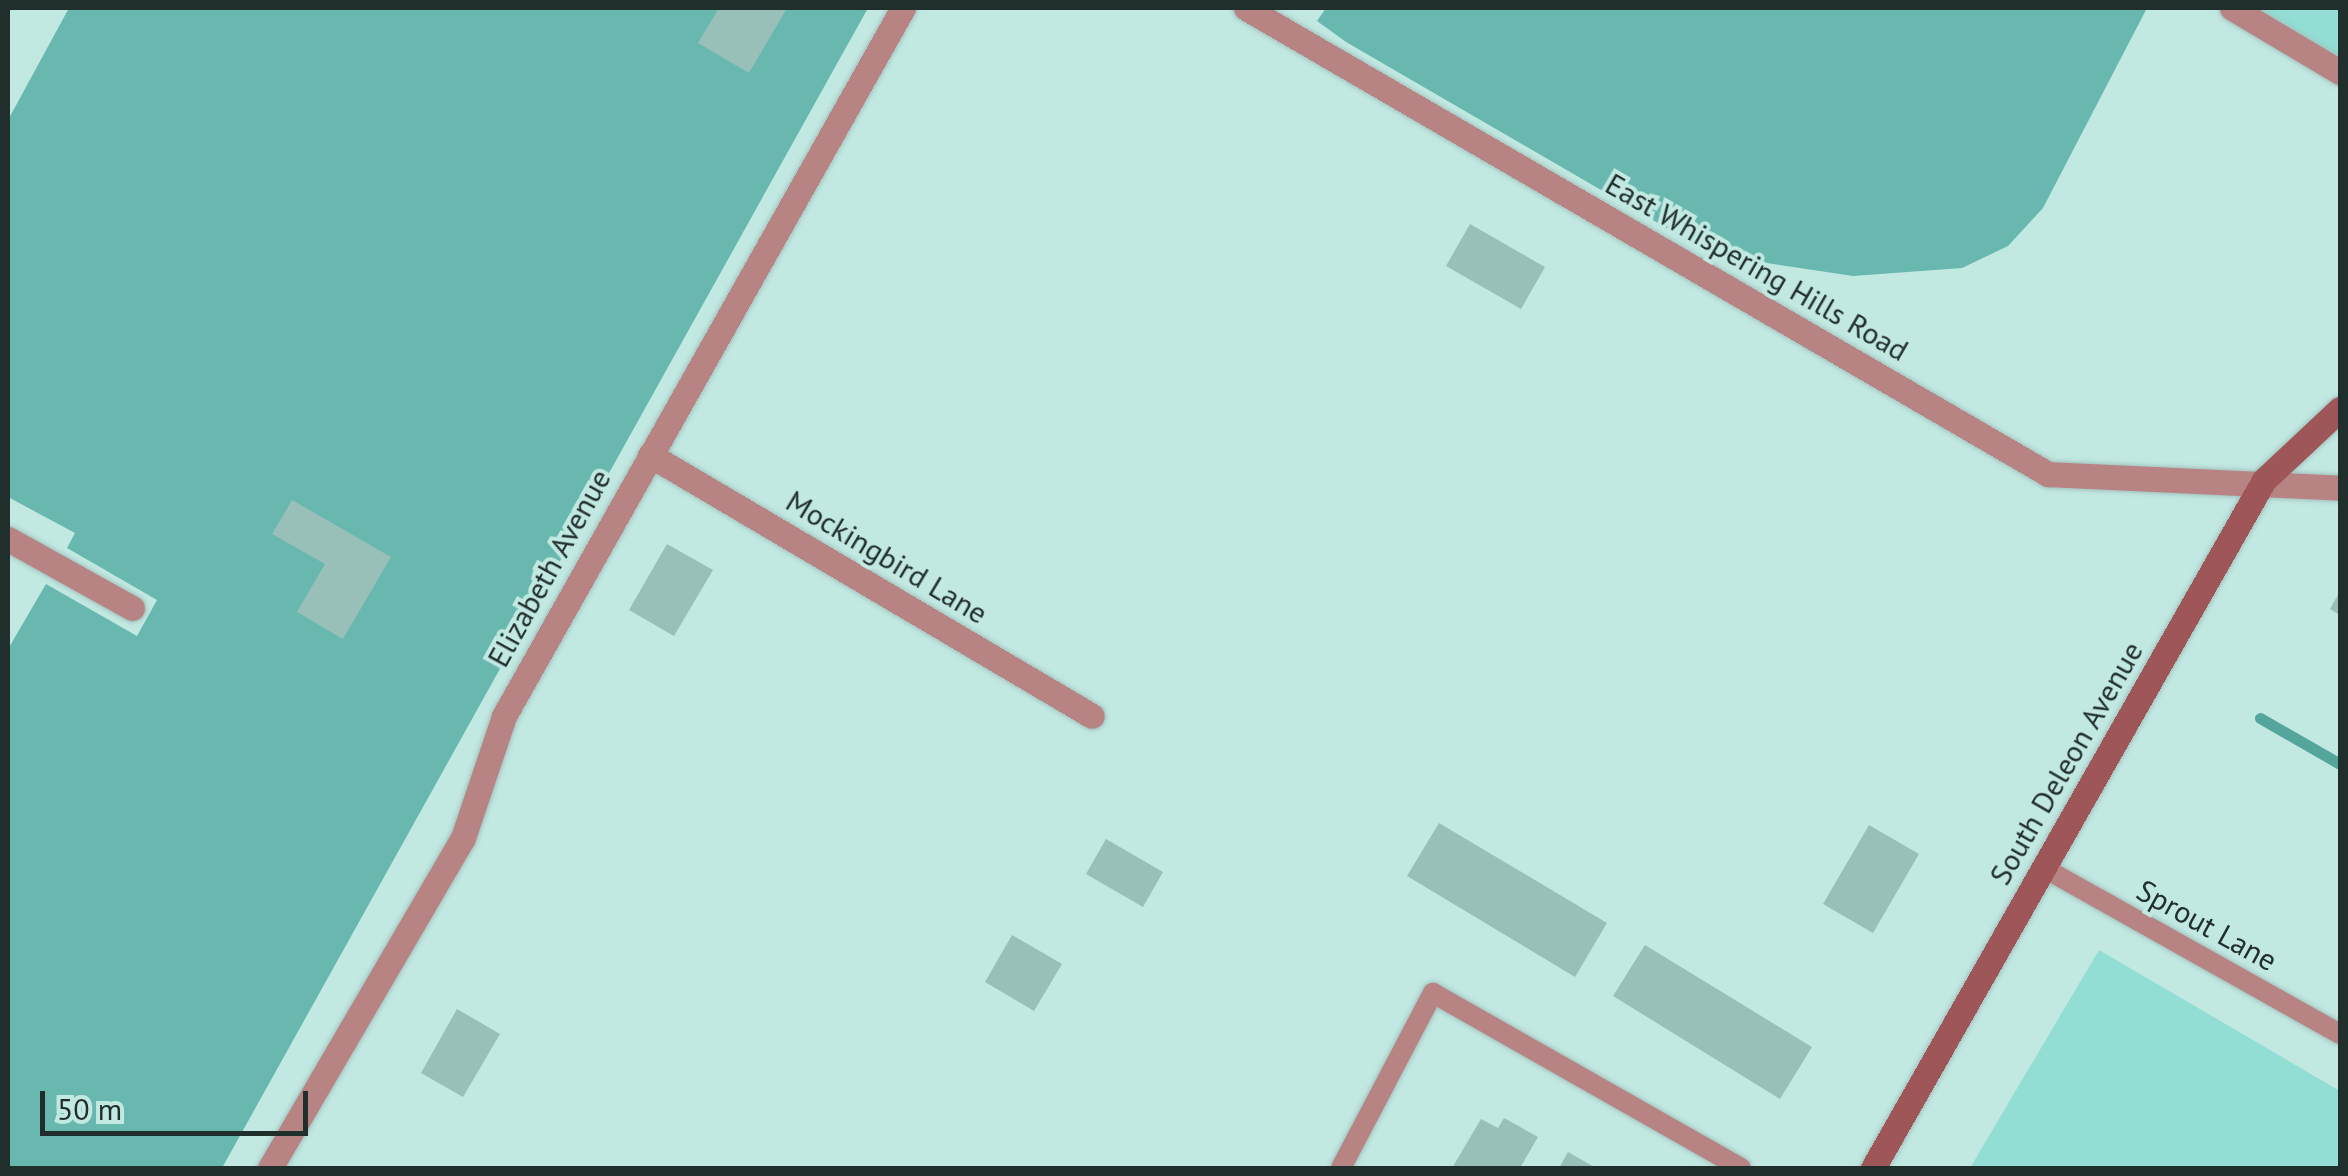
<!DOCTYPE html>
<style>
body{margin:0}
#map{position:relative;width:2348px;height:1176px;overflow:hidden;background:#c2e8e2;font-family:"PT Sans",sans-serif}
div>[style]{position:absolute}
.green>*{inset:0;background:#92ddd4}
.forest>*{inset:0;background:#68b8af}
.stream>*{height:11px;margin:-5.5px;padding:0 5.5px;transform-origin:5.5px;border-radius:5.5px;background:#54a59c}
.building>*{inset:0;background:#99bfb9}
.roads{filter:drop-shadow(0 0 2px #a2c3be) drop-shadow(0 0 2px #a2c3be)}
.lane>*{height:20px;margin:-10px;padding:0 10px;transform-origin:10px;border-radius:10px;background:#b78383}
.street>*{height:25px;margin:-12.5px;padding:0 12.5px;transform-origin:12.5px;border-radius:12.5px;background:#b78383}
.secondary>*{height:25px;margin:-12.5px;padding:0 12.5px;transform-origin:12.5px;border-radius:12.5px;background:#9e5658}
span{translate:-50% -50%;white-space:nowrap;text-align:center;line-height:1.15;-webkit-text-stroke:8px #c2e8e2;paint-order:stroke}
.street-label{font-size:30px;color:#202e2c}
.frame{position:absolute;inset:0;border:10px solid #202e2c;pointer-events:none}
.scale{position:absolute;left:40px;top:1091px;width:268px;height:45px;box-sizing:border-box;border:5px solid #202e2c;border-top:0;padding-left:12px;font-size:30px;line-height:35px;white-space:nowrap;color:#202e2c;-webkit-text-stroke:8px #c2e8e2;paint-order:stroke}
</style>
<div id="map">
<div class="green">
<div style="clip-path:polygon(2223px 8px,2340px 8px,2340px 71px)"></div>
<div style="clip-path:polygon(2099px 950px,2340px 1091px,2340px 1168px,1970px 1168px)"></div>
</div>
<div class="forest">
<div style="clip-path:polygon(69px 8px,868px 8px,222px 1168px,8px 1168px,8px 649px,46px 584px,137px 636px,157px 600px,67px 548px,75px 533px,8px 497px,8px 120px)"></div>
<div style="clip-path:polygon(1326px 8px,2147px 8px,2043px 208px,2008px 246px,1962px 268px,1853px 276px,1713px 255px,1346px 42px,1317px 21px)"></div>
</div>
<div class="stream">
<div style="left:2260px;top:718px;width:92px;rotate:29.9deg"></div>
</div>
<div class="building">
<div style="clip-path:polygon(719px 8px,787px 8px,749px 73px,698px 43px)"></div>
<div style="clip-path:polygon(1470px 224px,1545px 267px,1521px 309px,1446px 266px)"></div>
<div style="clip-path:polygon(292px 500px,391px 557px,343px 639px,297px 612px,325px 564px,272px 534px)"></div>
<div style="clip-path:polygon(667px 544px,713px 570px,674px 636px,629px 610px)"></div>
<div style="clip-path:polygon(2340px 591px,2340px 615px,2330px 609px)"></div>
<div style="clip-path:polygon(1439px 823px,1607px 923px,1575px 977px,1407px 876px)"></div>
<div style="clip-path:polygon(1869px 825px,1919px 854px,1873px 933px,1823px 904px)"></div>
<div style="clip-path:polygon(1106px 839px,1163px 872px,1143px 907px,1086px 874px)"></div>
<div style="clip-path:polygon(1012px 935px,1062px 964px,1034px 1011px,985px 982px)"></div>
<div style="clip-path:polygon(1645px 945px,1812px 1047px,1780px 1099px,1613px 996px)"></div>
<div style="clip-path:polygon(457px 1009px,500px 1034px,463px 1097px,421px 1073px)"></div>
<div style="clip-path:polygon(1504px 1118px,1538px 1137px,1520px 1168px,1452px 1168px,1481px 1119px,1498px 1128px)"></div>
<div style="clip-path:polygon(1568px 1152px,1596px 1168px,1559px 1168px)"></div>
</div>
<div class="roads">
<div class="lane">
<div style="left:2044px;top:868px;width:339px;rotate:29.3deg"></div>
<div style="left:1341px;top:1168px;width:198px;rotate:-62.3deg"></div>
<div style="left:1433px;top:993px;width:354px;rotate:29.6deg"></div>
</div>
<div class="street">
<div style="left:1246px;top:8px;width:928px;rotate:30.16deg"></div>
<div style="left:2048px;top:474px;width:292px;rotate:2.7deg"></div>
<div style="left:2232px;top:8px;width:126px;rotate:30.7deg"></div>
<div style="left:650px;top:455px;width:513px;rotate:30.56deg"></div>
<div style="left:8px;top:539px;width:142px;rotate:29.1deg"></div>
<div style="left:270px;top:1168px;width:382px;rotate:-59.7deg"></div>
<div style="left:463px;top:838px;width:129px;rotate:-71.4deg"></div>
<div style="left:504px;top:716px;width:813px;rotate:-60.6deg"></div>
</div>
<div class="secondary">
<div style="left:1873px;top:1168px;width:791px;rotate:-60.39deg"></div>
<div style="left:2264px;top:480px;width:104px;rotate:-43.1deg"></div>
</div>
</div>
<div class="street-label">
<span style="left:1757px;top:267px;rotate:30deg">East Whispering Hills Road</span>
<span style="left:887px;top:557px;rotate:31deg">Mockingbird Lane</span>
<span style="left:549px;top:568px;rotate:-61deg">Elizabeth Avenue</span>
<span style="left:2066px;top:763px;rotate:-60deg">South Deleon Avenue</span>
<span style="left:2207px;top:925px;rotate:29deg">Sprout Lane</span>
</div>
<div class="frame"></div>
<div class="scale">50 m</div>
</div>
